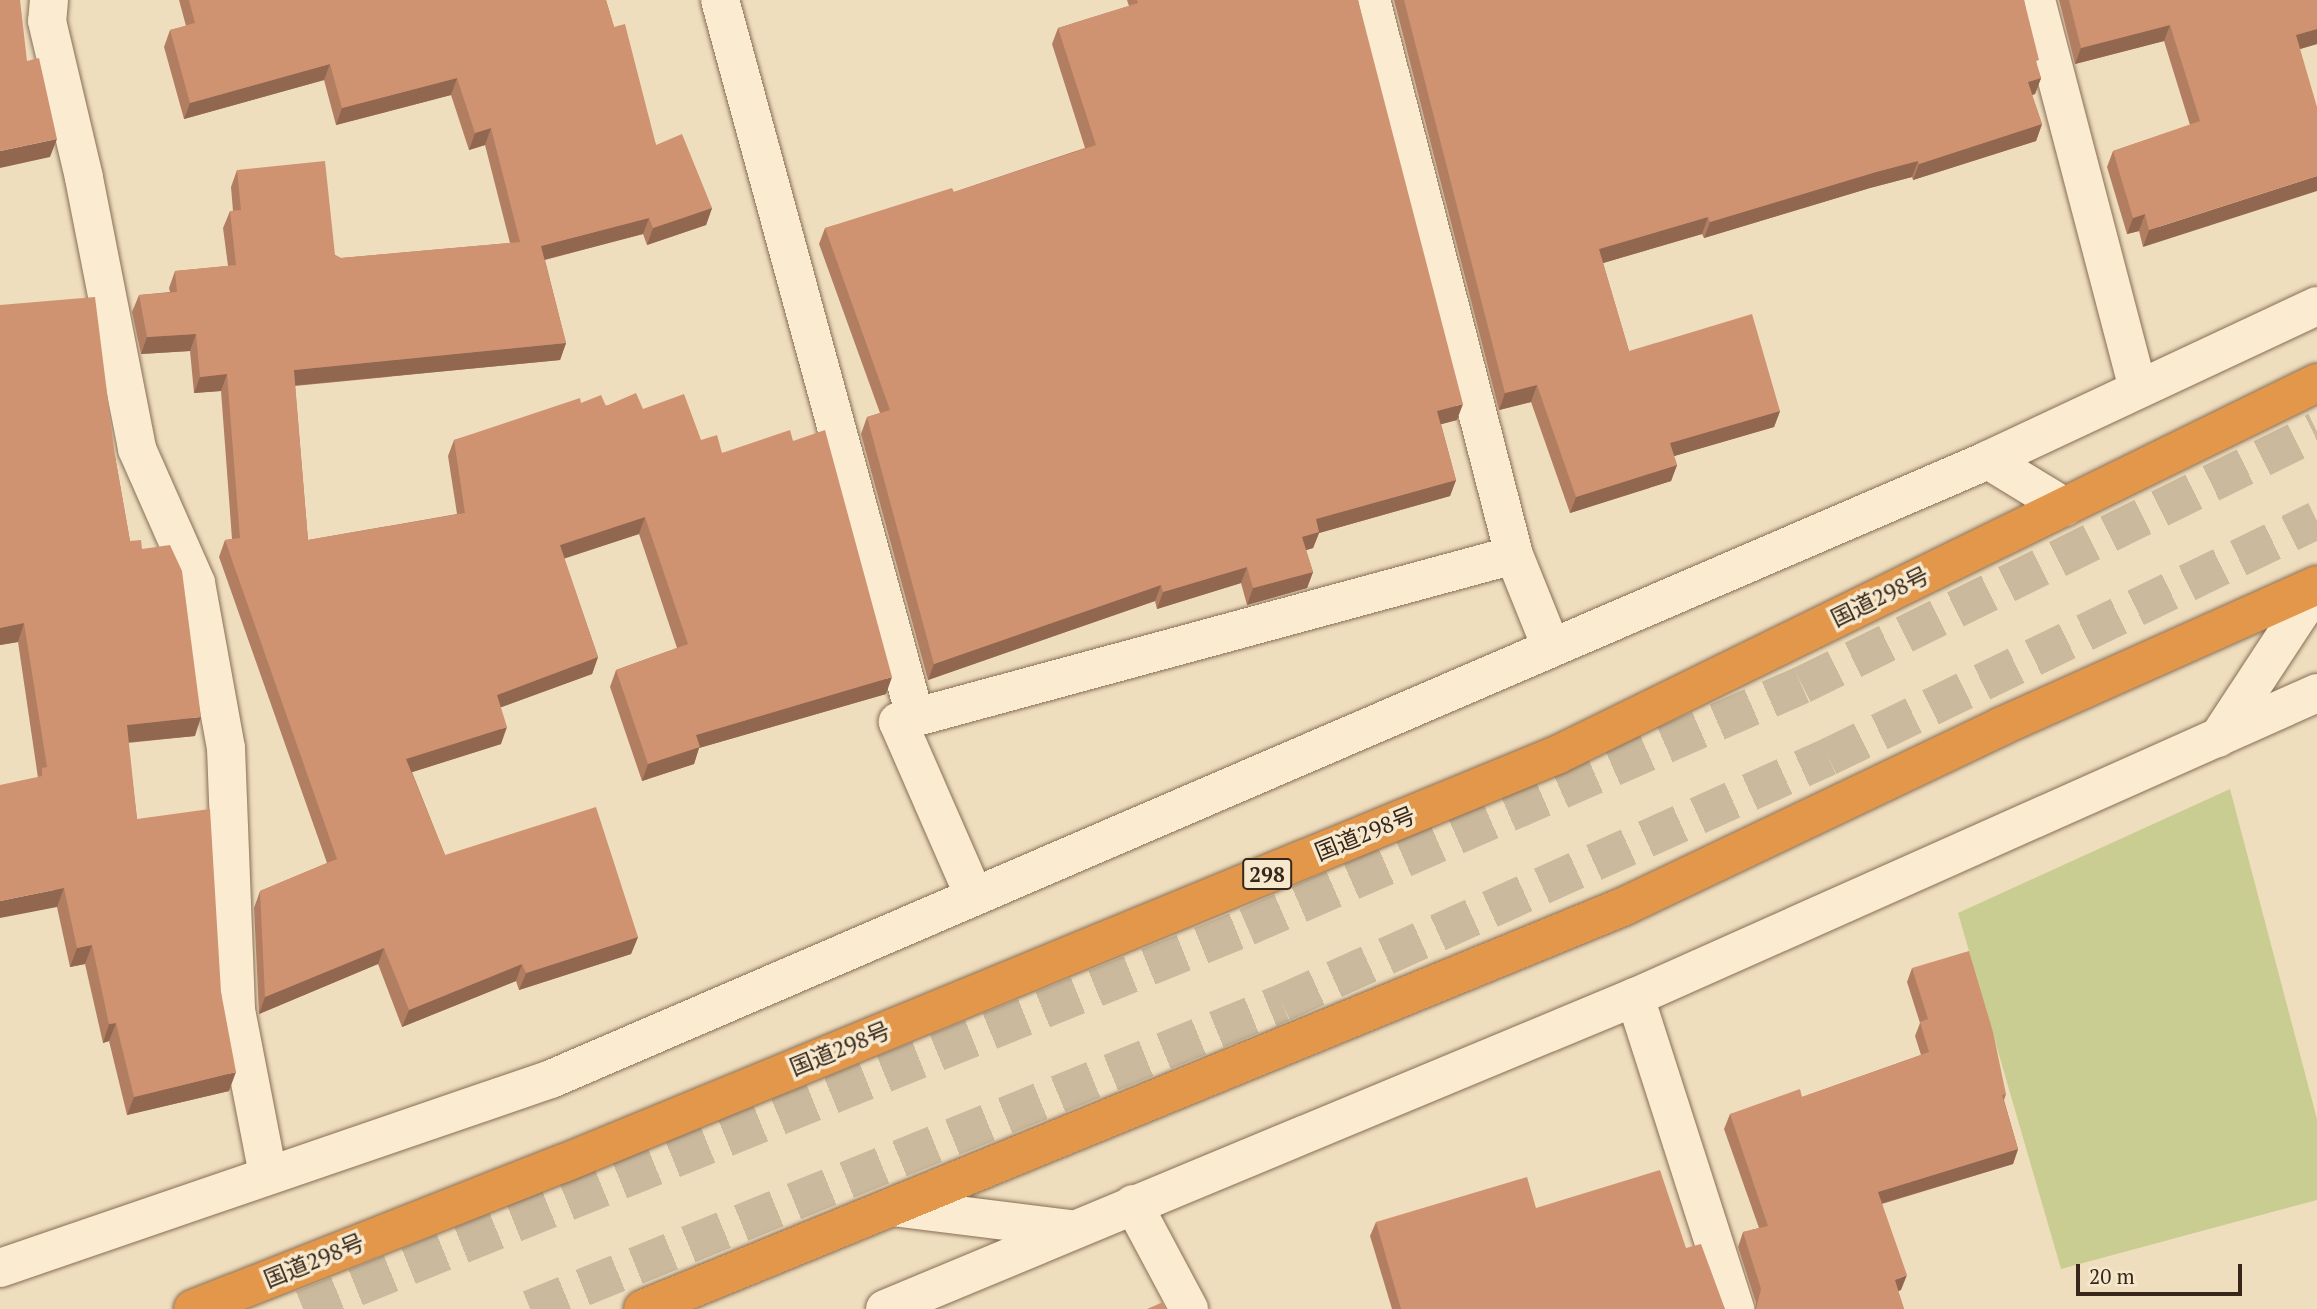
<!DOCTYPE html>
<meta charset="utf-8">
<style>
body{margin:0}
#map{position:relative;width:2317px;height:1309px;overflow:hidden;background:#efdebe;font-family:"PT Serif","Noto Sans JP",serif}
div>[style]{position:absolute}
.green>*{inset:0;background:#cacd92}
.highway-tunnel>*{height:38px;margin-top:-19px;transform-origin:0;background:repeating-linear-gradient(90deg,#cab99d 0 38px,transparent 0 57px)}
.roads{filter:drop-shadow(0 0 2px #886e56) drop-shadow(0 0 2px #886e56)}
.minor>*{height:38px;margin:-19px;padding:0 19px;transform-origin:19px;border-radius:19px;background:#faebd1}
.highway>*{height:38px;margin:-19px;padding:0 19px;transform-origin:19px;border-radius:19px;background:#e3974a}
.wall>*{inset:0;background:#b27e62}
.shaded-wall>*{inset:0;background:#916750}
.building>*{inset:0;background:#cf9372}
span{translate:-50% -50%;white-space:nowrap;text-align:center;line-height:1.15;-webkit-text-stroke:7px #f6e8cd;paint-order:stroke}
.shield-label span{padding:2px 5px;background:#f6e8cd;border:2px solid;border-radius:5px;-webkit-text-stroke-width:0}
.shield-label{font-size:21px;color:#37271b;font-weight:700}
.street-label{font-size:23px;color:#37271b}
.scale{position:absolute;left:2076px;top:1264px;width:166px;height:32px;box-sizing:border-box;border:4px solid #37271b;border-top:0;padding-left:9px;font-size:21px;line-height:24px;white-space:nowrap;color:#37271b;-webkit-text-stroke:5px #f6e8cd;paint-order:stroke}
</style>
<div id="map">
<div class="green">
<div style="clip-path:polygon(2230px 789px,2317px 1119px,2317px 1200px,2061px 1269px,1958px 913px)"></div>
</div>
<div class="highway-tunnel">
<div style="left:303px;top:1309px;width:1018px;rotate:-22.03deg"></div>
<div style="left:1247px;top:927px;width:605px;rotate:-23.56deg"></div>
<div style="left:1802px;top:685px;width:574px;rotate:-26.25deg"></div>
<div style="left:530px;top:1309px;width:812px;rotate:-22.14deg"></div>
<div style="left:1282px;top:1003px;width:599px;rotate:-24.25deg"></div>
<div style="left:1828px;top:757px;width:543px;rotate:-25.86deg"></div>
</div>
<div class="roads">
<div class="minor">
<div style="left:49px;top:0;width:21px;rotate:95deg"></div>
<div style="left:47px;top:21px;width:161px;rotate:76.7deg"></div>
<div style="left:84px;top:178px;width:276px;rotate:78.9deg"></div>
<div style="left:137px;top:449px;width:146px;rotate:66.2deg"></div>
<div style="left:196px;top:583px;width:168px;rotate:79.7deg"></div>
<div style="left:226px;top:748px;width:262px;rotate:87.8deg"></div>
<div style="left:236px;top:1010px;width:168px;rotate:79deg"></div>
<div style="left:720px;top:0;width:742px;rotate:74.77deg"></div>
<div style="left:1371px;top:0;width:573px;rotate:75.55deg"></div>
<div style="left:1514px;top:555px;width:99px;rotate:68.1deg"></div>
<div style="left:2036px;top:0;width:402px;rotate:75.3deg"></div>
<div style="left:1988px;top:460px;width:90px;rotate:31.4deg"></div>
<div style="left:2218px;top:738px;width:181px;rotate:-56.7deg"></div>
<div style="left:974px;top:896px;width:190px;rotate:-113.6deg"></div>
<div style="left:898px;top:722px;width:638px;rotate:-15.17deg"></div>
<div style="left:1635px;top:997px;width:328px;rotate:72.2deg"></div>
<div style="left:1133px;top:1204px;width:119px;rotate:61.9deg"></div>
<div style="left:893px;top:1207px;width:178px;rotate:7.1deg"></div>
<div style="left:0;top:1268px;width:583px;rotate:-18.93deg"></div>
<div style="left:551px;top:1079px;width:1565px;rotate:-23.3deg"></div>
<div style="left:1988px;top:460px;width:363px;rotate:-25.1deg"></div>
<div style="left:885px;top:1309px;width:812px;rotate:-22.59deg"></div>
<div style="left:1635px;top:997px;width:747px;rotate:-24.02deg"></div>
</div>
<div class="highway">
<div style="left:193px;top:1309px;width:396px;rotate:-21.5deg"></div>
<div style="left:562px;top:1164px;width:1076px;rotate:-22.35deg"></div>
<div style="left:1557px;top:755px;width:846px;rotate:-26.08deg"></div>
<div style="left:643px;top:1309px;width:1061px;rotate:-22.31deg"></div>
<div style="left:1625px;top:906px;width:418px;rotate:-25.5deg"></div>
<div style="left:2002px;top:726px;width:345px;rotate:-24.1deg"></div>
</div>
</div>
<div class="wall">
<div style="clip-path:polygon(179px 0,606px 0,614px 27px,656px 145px,712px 208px,706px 225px,647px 245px,643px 234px,545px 260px,566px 343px,560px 360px,295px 386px,308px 540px,457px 514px,448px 456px,454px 440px,581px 403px,643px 409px,722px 453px,793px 441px,886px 694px,699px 748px,694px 764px,642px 781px,610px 687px,616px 670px,677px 648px,639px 534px,564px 558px,598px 657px,592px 674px,501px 707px,501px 744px,412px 772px,445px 855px,638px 937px,631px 954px,519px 990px,516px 981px,402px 1027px,378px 964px,259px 1014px,254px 908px,260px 891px,327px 863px,219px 557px,225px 540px,232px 539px,221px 391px,194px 393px,190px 351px,141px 354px,132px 312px,139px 295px,170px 292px,169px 288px,175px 271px,228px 266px,223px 228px,230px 211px,233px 211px,231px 187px,237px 170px,335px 255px,341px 258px,510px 243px,485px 145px,469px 150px,451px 95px,336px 125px,324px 80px,184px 119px,164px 47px,170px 30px,186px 26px)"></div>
<div style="clip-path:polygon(1127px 0,1358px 0,1457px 420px,1441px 424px,1456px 480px,1450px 496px,1319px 533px,1313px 548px,1306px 550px,1313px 572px,1307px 588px,1247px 605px,1241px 583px,1157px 609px,1155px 601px,928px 680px,861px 434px,867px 417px,880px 413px,819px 244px,825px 228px,954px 192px,1085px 148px,1052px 44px,1058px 28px,1129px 6px)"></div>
<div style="clip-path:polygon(1394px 0,2024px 0,2037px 66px,2041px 78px,2035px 94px,2032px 95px,2042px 124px,2036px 141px,1913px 180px,1912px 177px,1870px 188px,1704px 238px,1702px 234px,1603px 263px,1629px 351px,1780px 411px,1774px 427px,1674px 456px,1677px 465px,1671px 481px,1570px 513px,1531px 402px,1499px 410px)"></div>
<div style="clip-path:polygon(2059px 0,2317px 0,2317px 44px,2300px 49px,2143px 247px,2139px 231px,2127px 234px,2107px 167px,2113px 151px,2190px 125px,2164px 41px,2075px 64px)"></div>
<div style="clip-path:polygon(0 305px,115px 456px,130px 541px,142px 549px,195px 736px,128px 743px,137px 819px,221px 992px,229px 1091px,127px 1115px,109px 1041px,103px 1043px,85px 964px,70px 967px,57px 907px,18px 642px,0 645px)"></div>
<div style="clip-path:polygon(1912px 968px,2006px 1094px,2004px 1100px,2018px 1149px,2013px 1164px,1882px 1204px,1901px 1290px,1898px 1291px,1904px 1309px,1755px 1309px,1756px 1303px,1738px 1247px,1743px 1232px,1759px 1228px,1724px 1129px,1730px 1114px,1802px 1097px,1921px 1055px,1915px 1036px,1920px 1023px,1907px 982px)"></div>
<div style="clip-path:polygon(1536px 1208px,1686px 1248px,1725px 1309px,1392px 1309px,1370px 1236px,1376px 1222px)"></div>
</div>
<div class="shaded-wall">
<div style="clip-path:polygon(2170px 25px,2164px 41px,2075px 64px,2081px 48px)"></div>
<div style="clip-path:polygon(2317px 29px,2317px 44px,2290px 52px,2296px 35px)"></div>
<div style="clip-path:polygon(330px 64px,324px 80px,184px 119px,190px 103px)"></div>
<div style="clip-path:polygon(457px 78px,451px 95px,336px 125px,342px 108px)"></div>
<div style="clip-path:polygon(2041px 78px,2035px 94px,2022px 98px,2028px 82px)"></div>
<div style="clip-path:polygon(2042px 124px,2036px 141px,1913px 180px,1919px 164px)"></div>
<div style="clip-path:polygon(491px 128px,485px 145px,469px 150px,475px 133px)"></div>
<div style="clip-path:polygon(57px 139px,50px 157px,0 168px,0 151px)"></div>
<div style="clip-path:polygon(1918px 161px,1912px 177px,1870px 188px,1704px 238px,1710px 222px,1876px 172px)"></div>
<div style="clip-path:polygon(2317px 176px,2317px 191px,2143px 247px,2149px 230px)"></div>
<div style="clip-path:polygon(712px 208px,706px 225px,647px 245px,653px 228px)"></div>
<div style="clip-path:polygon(2145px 214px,2139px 231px,2127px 234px,2133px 218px)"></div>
<div style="clip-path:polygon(1708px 217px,1702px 234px,1593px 266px,1599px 249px)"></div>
<div style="clip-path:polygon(649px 218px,643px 234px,535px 262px,541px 246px)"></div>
<div style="clip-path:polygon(196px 334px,190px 351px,141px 354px,147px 337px)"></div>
<div style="clip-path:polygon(566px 343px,560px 360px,288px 386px,294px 370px)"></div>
<div style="clip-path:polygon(227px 374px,221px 391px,194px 393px,200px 377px)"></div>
<div style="clip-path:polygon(1537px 385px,1531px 402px,1499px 410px,1505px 393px)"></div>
<div style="clip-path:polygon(1463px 404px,1457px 420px,1431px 427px,1437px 411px)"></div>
<div style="clip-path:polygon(1780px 411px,1774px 427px,1664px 459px,1670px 443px)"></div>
<div style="clip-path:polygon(1677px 465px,1671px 481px,1570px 513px,1576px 497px)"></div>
<div style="clip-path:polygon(1456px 480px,1450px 496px,1319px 533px,1313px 548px,1297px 553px,1302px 537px,1316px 519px)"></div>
<div style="clip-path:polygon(645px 517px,639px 534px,554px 562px,560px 545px)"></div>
<div style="clip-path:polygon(1247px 567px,1241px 583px,1157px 609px,1163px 592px)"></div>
<div style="clip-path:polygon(1313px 572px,1307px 588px,1247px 605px,1253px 588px)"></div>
<div style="clip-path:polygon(1161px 585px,1155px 601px,928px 680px,934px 664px)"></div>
<div style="clip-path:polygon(24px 623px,18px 642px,0 645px,0 628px)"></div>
<div style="clip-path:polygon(598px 657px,592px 674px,491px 711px,497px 695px)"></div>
<div style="clip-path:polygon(892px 677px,886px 694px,699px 748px,694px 764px,642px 781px,648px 764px,696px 735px)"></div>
<div style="clip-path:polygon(201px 717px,195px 736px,120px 743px,127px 725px)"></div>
<div style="clip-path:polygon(507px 727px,501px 744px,400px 776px,406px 759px)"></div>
<div style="clip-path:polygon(64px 888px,57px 907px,0 918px,0 901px)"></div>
<div style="clip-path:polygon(638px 937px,631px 954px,519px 990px,526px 973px)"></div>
<div style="clip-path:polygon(92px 945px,85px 964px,70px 967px,77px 948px)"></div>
<div style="clip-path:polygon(384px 948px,378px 964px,259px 1014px,265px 997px)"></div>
<div style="clip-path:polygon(522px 964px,516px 981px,402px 1027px,409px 1010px)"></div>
<div style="clip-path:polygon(116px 1023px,109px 1041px,103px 1043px,109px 1024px)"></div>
<div style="clip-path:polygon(236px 1072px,229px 1091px,127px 1115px,134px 1097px)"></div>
<div style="clip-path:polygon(2018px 1149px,2013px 1164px,1873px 1206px,1878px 1192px)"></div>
<div style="clip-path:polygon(1907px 1275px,1901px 1290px,1889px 1294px,1895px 1280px)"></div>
</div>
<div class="building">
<div style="clip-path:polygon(0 0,20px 0,27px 61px,39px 58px,57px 139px,0 151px)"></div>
<div style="clip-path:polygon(189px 0,606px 0,614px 27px,625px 24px,656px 145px,682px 134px,712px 208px,653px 228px,649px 218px,541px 246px,566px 343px,294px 370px,308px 540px,465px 513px,454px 440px,580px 398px,581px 403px,601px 395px,606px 406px,636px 393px,643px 409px,684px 394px,701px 440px,717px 435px,722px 453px,790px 430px,793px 441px,825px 430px,892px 677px,696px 735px,700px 747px,648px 764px,616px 670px,688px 644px,645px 517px,560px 545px,598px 657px,497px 695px,507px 727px,406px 759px,445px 855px,596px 807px,638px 937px,526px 973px,522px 964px,409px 1010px,384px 948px,265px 997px,260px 891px,337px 859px,225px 540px,240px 538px,227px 374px,200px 377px,196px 334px,147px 337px,139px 295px,177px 292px,175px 271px,236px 265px,230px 211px,241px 210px,237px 170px,325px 161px,335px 255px,341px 258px,520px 242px,491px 128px,475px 133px,457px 78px,342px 108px,330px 64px,190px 103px,170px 30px,195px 23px)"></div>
<div style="clip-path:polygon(1137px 0,1358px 0,1463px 404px,1437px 411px,1456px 480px,1316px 519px,1319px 532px,1302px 537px,1313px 572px,1253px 588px,1247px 567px,1163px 592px,1161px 585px,934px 664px,867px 417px,890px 410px,825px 228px,952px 188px,954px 192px,1096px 145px,1058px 28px,1138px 3px)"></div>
<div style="clip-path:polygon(1404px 0,2024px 0,2039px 60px,2036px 61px,2041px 78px,2028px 82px,2042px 124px,1919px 164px,1918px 161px,1876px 172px,1710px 222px,1708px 217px,1599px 249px,1629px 351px,1752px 314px,1780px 411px,1670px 443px,1677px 465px,1576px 497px,1537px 385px,1505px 393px)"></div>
<div style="clip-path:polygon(2069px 0,2317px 0,2317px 29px,2296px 35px,2317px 107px,2317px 176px,2149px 230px,2145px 214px,2133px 218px,2113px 151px,2200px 121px,2170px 25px,2081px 48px)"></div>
<div style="clip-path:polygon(95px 297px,115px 456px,130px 541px,141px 540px,142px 549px,170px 545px,182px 571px,201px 717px,127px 725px,137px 819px,210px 809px,221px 992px,236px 1072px,134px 1097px,116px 1023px,109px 1024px,92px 945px,77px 948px,64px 888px,0 901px,0 785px,42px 776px,42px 768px,47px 767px,24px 623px,0 628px,0 305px)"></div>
<div style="clip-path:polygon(1969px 951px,1993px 1032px,2006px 1094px,2002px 1095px,2018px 1149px,1878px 1192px,1907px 1275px,1895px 1280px,1904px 1309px,1756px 1309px,1761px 1289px,1743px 1232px,1768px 1226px,1730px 1114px,1800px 1089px,1802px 1097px,1929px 1052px,1920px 1022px,1928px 1019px,1912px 968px)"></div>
<div style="clip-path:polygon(1660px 1170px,1686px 1248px,1701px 1244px,1725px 1309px,1401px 1309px,1376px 1222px,1527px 1177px,1536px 1208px)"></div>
<div style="clip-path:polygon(1163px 1302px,1166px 1309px,1147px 1309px)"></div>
</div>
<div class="shield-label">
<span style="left:1267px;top:874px">298</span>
</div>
<div class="street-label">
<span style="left:1880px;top:597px;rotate:-26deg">国道298号</span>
<span style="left:1365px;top:834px;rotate:-22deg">国道298号</span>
<span style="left:840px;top:1049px;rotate:-22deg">国道298号</span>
<span style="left:314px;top:1261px;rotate:-22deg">国道298号</span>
</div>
<div class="scale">20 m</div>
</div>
